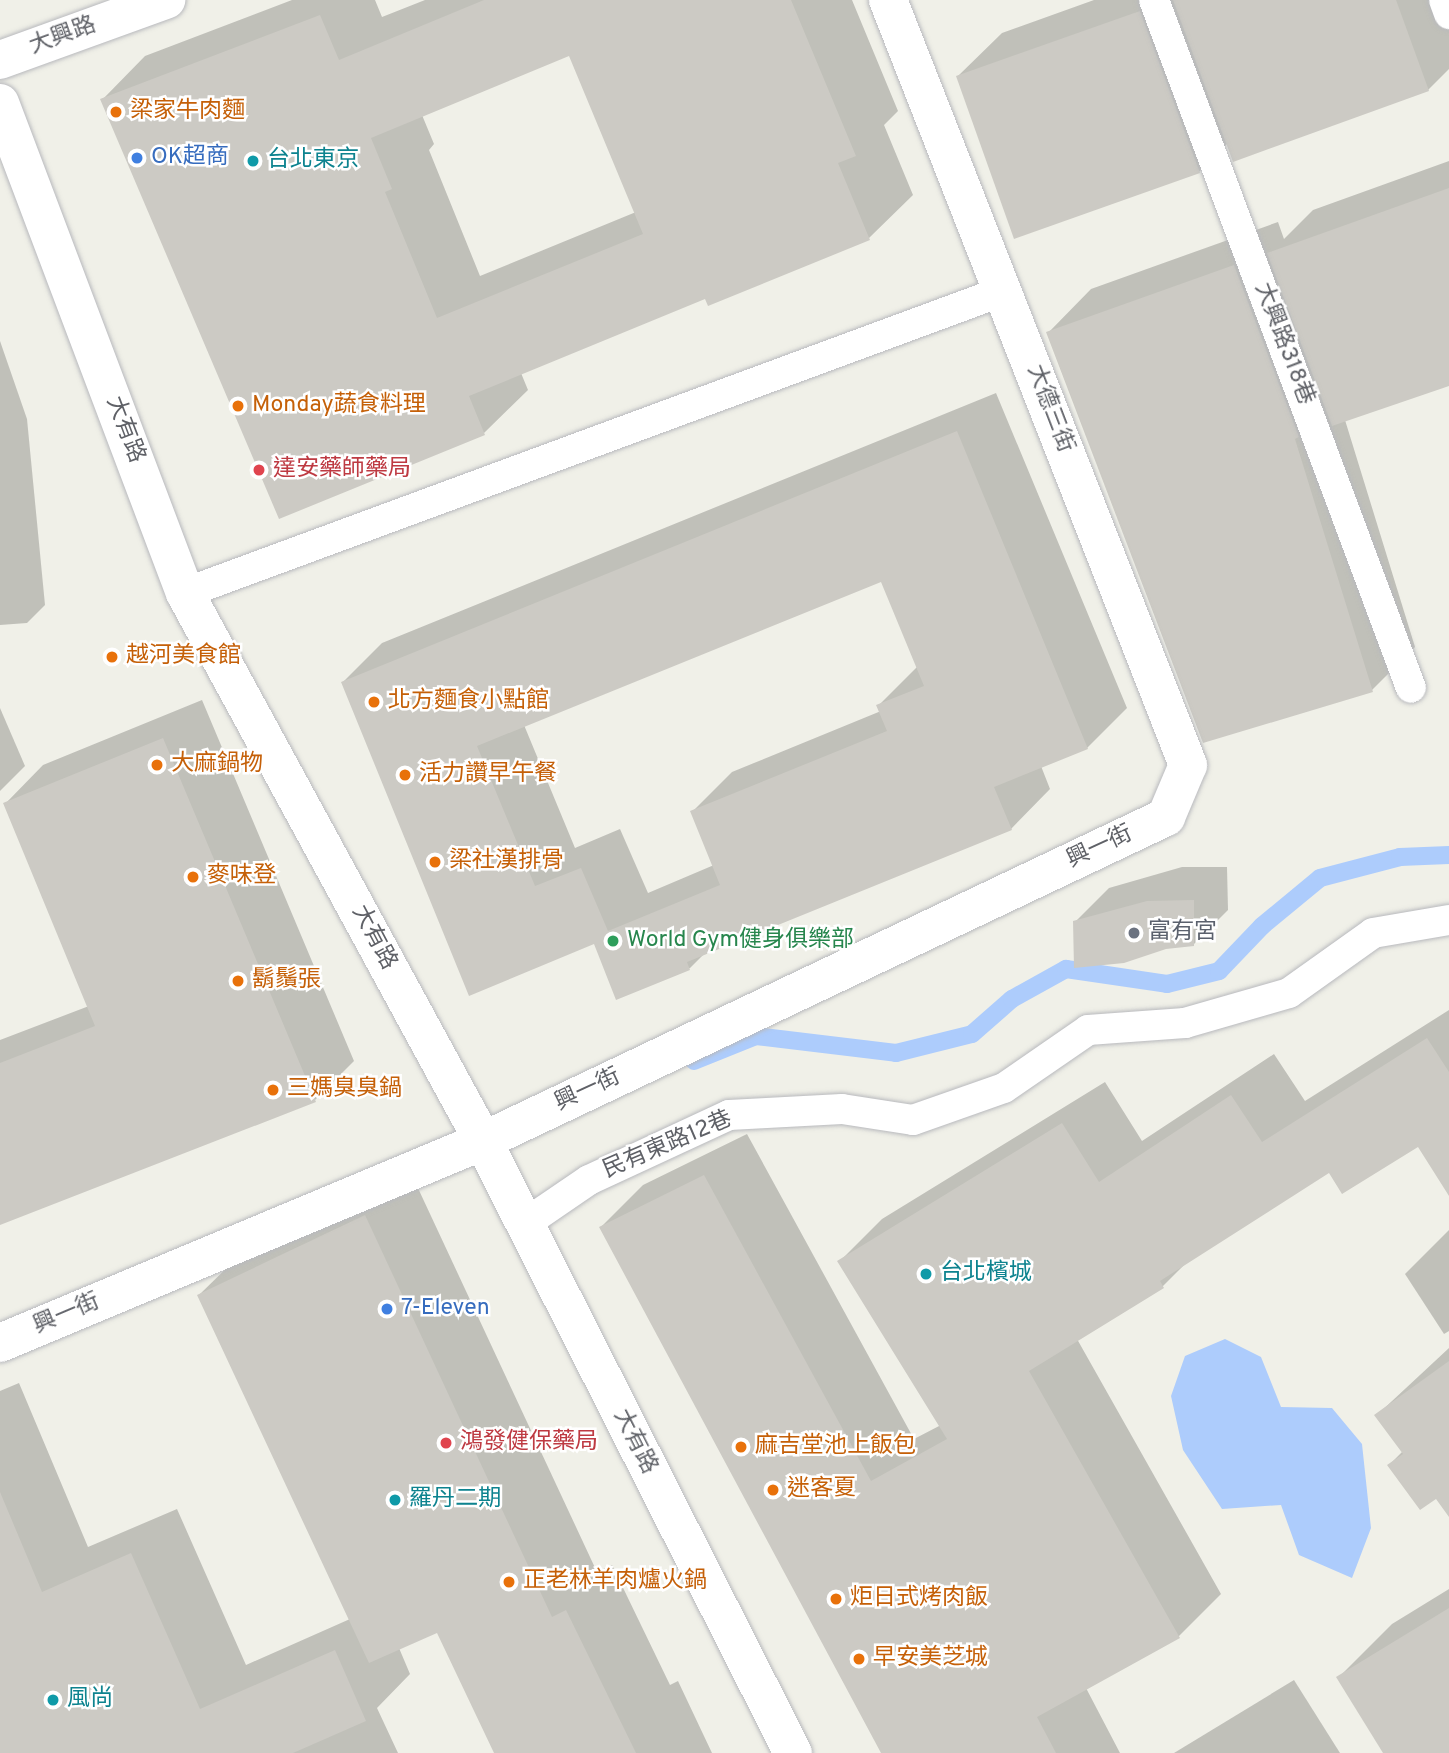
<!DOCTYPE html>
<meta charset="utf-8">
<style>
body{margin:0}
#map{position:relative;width:1449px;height:1753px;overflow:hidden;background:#f0f0e8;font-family:Overpass,"Noto Sans TC",sans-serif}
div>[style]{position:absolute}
.water>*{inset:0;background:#adccfc}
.shadow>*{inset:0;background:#0003}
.stream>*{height:18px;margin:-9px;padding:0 9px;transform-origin:9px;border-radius:9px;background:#adccfc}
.building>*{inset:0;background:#cccac4}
.roads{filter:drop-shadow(0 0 2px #b8b9bd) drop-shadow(0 0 2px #b8b9bd)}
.service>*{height:30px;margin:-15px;padding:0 15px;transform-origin:15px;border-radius:15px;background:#fff}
.minor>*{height:38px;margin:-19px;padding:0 19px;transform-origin:19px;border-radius:19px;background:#fff}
.dots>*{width:19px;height:19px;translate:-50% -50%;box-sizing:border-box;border:4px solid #fff;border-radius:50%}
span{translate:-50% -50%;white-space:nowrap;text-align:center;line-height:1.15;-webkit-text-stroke:5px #fff;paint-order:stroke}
.street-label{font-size:23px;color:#5f6167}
.food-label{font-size:23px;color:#c56008}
.left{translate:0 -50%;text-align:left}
.shop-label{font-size:23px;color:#366cbe}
.culture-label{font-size:23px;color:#0d838f}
.health-label{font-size:23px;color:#be3a42}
.worship-label{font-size:23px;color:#5b616d}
.leisure-label{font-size:23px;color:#27864d}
</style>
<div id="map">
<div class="water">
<div style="clip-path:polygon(1225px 1339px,1261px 1357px,1281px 1407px,1332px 1408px,1362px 1444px,1371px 1528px,1352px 1578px,1299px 1555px,1281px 1505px,1222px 1509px,1183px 1450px,1171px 1396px,1185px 1356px)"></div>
</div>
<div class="shadow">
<div style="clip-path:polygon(evenodd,292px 0,375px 0,382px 17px,425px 0,852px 0,898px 111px,884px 125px,913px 195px,869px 238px,706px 297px,521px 373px,528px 390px,484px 433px,102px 100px,145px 56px,292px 0,570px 54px,636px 212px,480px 276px,429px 150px,434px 144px,422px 115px,570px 54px)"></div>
<div style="clip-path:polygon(1094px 0,1449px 0,1449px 69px,1428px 90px,1228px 143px,1199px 172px,958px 76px,1002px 33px)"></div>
<div style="clip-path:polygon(1449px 161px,1449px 384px,1345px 420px,1415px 647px,1372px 690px,1048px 333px,1091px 289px,1278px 222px,1284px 239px,1313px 210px)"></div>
<div style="clip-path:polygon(0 341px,27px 419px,45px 605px,27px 623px,0 625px)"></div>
<div style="clip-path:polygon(evenodd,996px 393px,1127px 708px,1087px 748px,1041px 766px,1050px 789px,1011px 829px,705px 953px,690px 968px,617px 998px,595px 942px,470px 993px,343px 682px,382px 643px,996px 393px,882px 580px,918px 666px,878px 706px,881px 711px,732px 772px,692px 812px,714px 865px,648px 893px,620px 829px,575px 848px,524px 725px,882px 580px)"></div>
<div style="clip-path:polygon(202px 700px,354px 1061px,315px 1100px,0 1223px,0 1040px,89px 1006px,5px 804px,43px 765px)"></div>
<div style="clip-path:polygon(0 708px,25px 766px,0 791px)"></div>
<div style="clip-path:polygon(1182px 867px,1227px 867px,1228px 910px,1194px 944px,1075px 922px,1109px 888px)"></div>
<div style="clip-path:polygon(1449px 1010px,1449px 1193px,1418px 1144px,1329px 1171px,1189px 1260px,1163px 1286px,1077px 1339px,1221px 1594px,1179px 1636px,1086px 1688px,1120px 1753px,882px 1753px,601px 1227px,643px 1185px,747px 1134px,914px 1439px,941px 1425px,840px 1261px,882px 1219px,1105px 1082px,1142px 1141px,1274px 1054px,1305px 1101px)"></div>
<div style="clip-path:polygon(410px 1171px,597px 1572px,612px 1565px,670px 1685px,678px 1681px,712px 1753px,496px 1753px,438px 1630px,399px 1648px,410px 1674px,377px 1708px,398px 1753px,0 1753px,0 1391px,19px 1383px,88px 1547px,177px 1509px,246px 1665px,350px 1619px,199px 1295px,245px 1250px)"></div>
<div style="clip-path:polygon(1449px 1230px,1449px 1331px,1444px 1334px,1405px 1274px)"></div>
<div style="clip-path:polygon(1449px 1348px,1449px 1496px,1389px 1465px,1403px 1451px,1377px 1415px)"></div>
<div style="clip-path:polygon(1449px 1589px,1449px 1753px,1385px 1753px,1338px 1678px,1392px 1624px)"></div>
<div style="clip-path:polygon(1294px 1680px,1340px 1753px,1174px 1753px)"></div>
</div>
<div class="stream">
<div style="left:694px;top:1061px;width:67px;rotate:-22deg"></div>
<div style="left:756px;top:1036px;width:141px;rotate:6.9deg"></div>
<div style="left:896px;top:1053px;width:78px;rotate:-14deg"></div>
<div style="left:972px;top:1034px;width:53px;rotate:-41.2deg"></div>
<div style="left:1012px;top:999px;width:62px;rotate:-29.1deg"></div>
<div style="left:1066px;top:969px;width:102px;rotate:8.4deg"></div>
<div style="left:1167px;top:984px;width:54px;rotate:-14deg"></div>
<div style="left:1219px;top:971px;width:62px;rotate:-46.3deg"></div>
<div style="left:1262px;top:926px;width:75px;rotate:-39.6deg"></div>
<div style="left:1320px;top:878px;width:83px;rotate:-14.7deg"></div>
<div style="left:1400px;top:857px;width:49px;rotate:-2.3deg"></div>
</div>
<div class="building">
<div style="clip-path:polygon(evenodd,484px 0,791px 0,856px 156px,838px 163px,870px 240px,708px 306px,705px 299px,469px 396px,485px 435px,279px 519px,100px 99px,320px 15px,339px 60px,484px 0,569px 56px,643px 234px,437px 318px,385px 192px,392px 189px,371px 138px,569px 56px)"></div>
<div style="clip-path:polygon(1173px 0,1396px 0,1429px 91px,1233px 162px)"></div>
<div style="clip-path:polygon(1140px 11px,1200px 173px,1014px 239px,956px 76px)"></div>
<div style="clip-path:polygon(1449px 188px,1449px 386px,1332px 426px,1267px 253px)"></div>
<div style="clip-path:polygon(1234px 265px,1299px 437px,1295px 439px,1373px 692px,1203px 743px,1046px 332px)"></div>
<div style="clip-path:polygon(evenodd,957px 431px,1088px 749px,994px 787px,1012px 830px,687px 962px,690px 970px,616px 1000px,594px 944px,469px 996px,341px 682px,957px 431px,881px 582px,924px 686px,876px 705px,887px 731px,690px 811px,720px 885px,608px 931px,581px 868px,535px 886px,477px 746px,881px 582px)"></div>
<div style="clip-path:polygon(163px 738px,316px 1102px,0 1225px,0 1063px,95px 1026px,3px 803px)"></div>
<div style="clip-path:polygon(1194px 900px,1194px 946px,1166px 949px,1124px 963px,1074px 968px,1073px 921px,1147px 901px)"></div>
<div style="clip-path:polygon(1427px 1038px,1449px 1072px,1449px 1196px,1418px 1147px,1342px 1194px,1329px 1173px,1160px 1281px,1164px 1288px,1029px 1371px,1180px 1638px,1037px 1717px,1056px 1753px,881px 1753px,599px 1227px,704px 1175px,871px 1481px,947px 1439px,837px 1261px,1062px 1123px,1099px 1182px,1231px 1095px,1262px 1142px)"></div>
<div style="clip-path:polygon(365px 1215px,552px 1617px,566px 1610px,636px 1753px,494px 1753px,437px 1633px,369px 1663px,197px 1295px)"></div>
<div style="clip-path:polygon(1449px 1361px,1449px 1517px,1436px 1499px,1420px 1510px,1387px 1465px,1403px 1454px,1374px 1415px)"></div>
<div style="clip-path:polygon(0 1492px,42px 1592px,131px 1553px,200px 1709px,335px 1650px,366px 1721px,293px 1753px,0 1753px)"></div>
<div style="clip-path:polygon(1449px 1608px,1449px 1753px,1383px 1753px,1336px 1677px)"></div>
</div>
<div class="roads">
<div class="service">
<div style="left:1154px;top:0;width:734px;rotate:69.52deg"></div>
<div style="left:1444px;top:0;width:15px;rotate:70deg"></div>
<div style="left:185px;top:593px;width:872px;rotate:-20.26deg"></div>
<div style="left:523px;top:1225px;width:80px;rotate:-34.3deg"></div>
<div style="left:589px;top:1180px;width:154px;rotate:-24.9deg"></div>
<div style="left:729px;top:1115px;width:113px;rotate:-3deg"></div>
<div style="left:842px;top:1109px;width:72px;rotate:8.8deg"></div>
<div style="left:913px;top:1120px;width:96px;rotate:-19.4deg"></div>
<div style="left:1004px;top:1088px;width:102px;rotate:-34.6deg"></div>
<div style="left:1088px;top:1030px;width:97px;rotate:-4.1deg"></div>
<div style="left:1185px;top:1023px;width:108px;rotate:-16.1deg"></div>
<div style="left:1289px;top:993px;width:103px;rotate:-35.5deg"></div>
<div style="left:1373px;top:933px;width:77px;rotate:-9.7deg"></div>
</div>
<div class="minor">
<div style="left:0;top:60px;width:177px;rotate:-19.9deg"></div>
<div style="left:0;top:103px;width:524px;rotate:69.32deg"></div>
<div style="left:185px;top:593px;width:624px;rotate:61.46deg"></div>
<div style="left:483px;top:1141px;width:686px;rotate:63.14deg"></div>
<div style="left:0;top:1343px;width:524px;rotate:-22.7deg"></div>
<div style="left:483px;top:1141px;width:756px;rotate:-25.38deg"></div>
<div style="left:1166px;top:817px;width:56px;rotate:-67.1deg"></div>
<div style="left:1188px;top:765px;width:822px;rotate:-111.41deg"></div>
</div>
</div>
<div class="dots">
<div style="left:116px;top:112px;background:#e8710a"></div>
<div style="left:137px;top:158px;background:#3f7fe0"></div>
<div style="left:253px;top:161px;background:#0f9aa8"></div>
<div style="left:238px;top:406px;background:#e8710a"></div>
<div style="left:259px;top:470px;background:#e0444e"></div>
<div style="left:112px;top:657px;background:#e8710a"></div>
<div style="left:374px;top:702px;background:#e8710a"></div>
<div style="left:157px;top:765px;background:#e8710a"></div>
<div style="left:405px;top:775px;background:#e8710a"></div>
<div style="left:435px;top:862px;background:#e8710a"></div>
<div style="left:193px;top:877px;background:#e8710a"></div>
<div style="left:1134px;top:933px;background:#6b7280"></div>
<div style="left:613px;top:941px;background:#2e9e5b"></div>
<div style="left:238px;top:981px;background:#e8710a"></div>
<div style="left:273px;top:1090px;background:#e8710a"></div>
<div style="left:926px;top:1274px;background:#0f9aa8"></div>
<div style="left:387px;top:1309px;background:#3f7fe0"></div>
<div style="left:446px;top:1443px;background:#e0444e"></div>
<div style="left:741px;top:1447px;background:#e8710a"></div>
<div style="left:773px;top:1490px;background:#e8710a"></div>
<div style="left:395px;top:1500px;background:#0f9aa8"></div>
<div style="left:509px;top:1582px;background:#e8710a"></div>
<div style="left:836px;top:1599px;background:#e8710a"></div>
<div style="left:859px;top:1659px;background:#e8710a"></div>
<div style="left:53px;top:1700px;background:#0f9aa8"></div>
</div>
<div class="street-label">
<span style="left:63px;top:37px;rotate:-20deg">大興路</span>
<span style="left:1283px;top:344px;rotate:69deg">大興路318巷</span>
<span style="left:1049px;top:409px;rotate:69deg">大德三街</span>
<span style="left:124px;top:430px;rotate:69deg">大有路</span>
<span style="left:1100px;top:848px;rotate:-25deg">興一街</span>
<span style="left:373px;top:938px;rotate:62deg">大有路</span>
<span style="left:588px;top:1091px;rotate:-25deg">興一街</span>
<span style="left:668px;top:1146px;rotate:-23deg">民有東路12巷</span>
<span style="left:67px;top:1315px;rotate:-23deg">興一街</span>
<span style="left:634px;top:1442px;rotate:63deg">大有路</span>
</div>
<div class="food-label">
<span class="left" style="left:130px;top:112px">梁家牛肉麵</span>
<span class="left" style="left:252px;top:406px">Monday蔬食料理</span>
<span class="left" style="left:126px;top:657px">越河美食館</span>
<span class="left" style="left:388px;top:702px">北方麵食小點館</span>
<span class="left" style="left:171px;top:765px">大麻鍋物</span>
<span class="left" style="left:419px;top:775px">活力讚早午餐</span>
<span class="left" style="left:449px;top:862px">梁社漢排骨</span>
<span class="left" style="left:207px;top:877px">麥味登</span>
<span class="left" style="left:252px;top:981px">鬍鬚張</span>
<span class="left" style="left:287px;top:1090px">三媽臭臭鍋</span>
<span class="left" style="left:755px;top:1447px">麻吉堂池上飯包</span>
<span class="left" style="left:787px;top:1490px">迷客夏</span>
<span class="left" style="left:523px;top:1582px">正老林羊肉爐火鍋</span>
<span class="left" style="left:850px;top:1599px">炬日式烤肉飯</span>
<span class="left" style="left:873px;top:1659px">早安美芝城</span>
</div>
<div class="shop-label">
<span class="left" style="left:151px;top:158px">OK超商</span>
<span class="left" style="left:401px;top:1309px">7-Eleven</span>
</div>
<div class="culture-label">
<span class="left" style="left:267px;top:161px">台北東京</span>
<span class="left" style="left:940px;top:1274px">台北檳城</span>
<span class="left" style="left:409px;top:1500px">羅丹二期</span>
<span class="left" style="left:67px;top:1700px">風尚</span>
</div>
<div class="health-label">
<span class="left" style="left:273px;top:470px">達安藥師藥局</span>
<span class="left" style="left:460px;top:1443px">鴻發健保藥局</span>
</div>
<div class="worship-label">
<span class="left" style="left:1148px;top:933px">富有宮</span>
</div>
<div class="leisure-label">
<span class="left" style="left:627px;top:941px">World Gym健身俱樂部</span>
</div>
</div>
